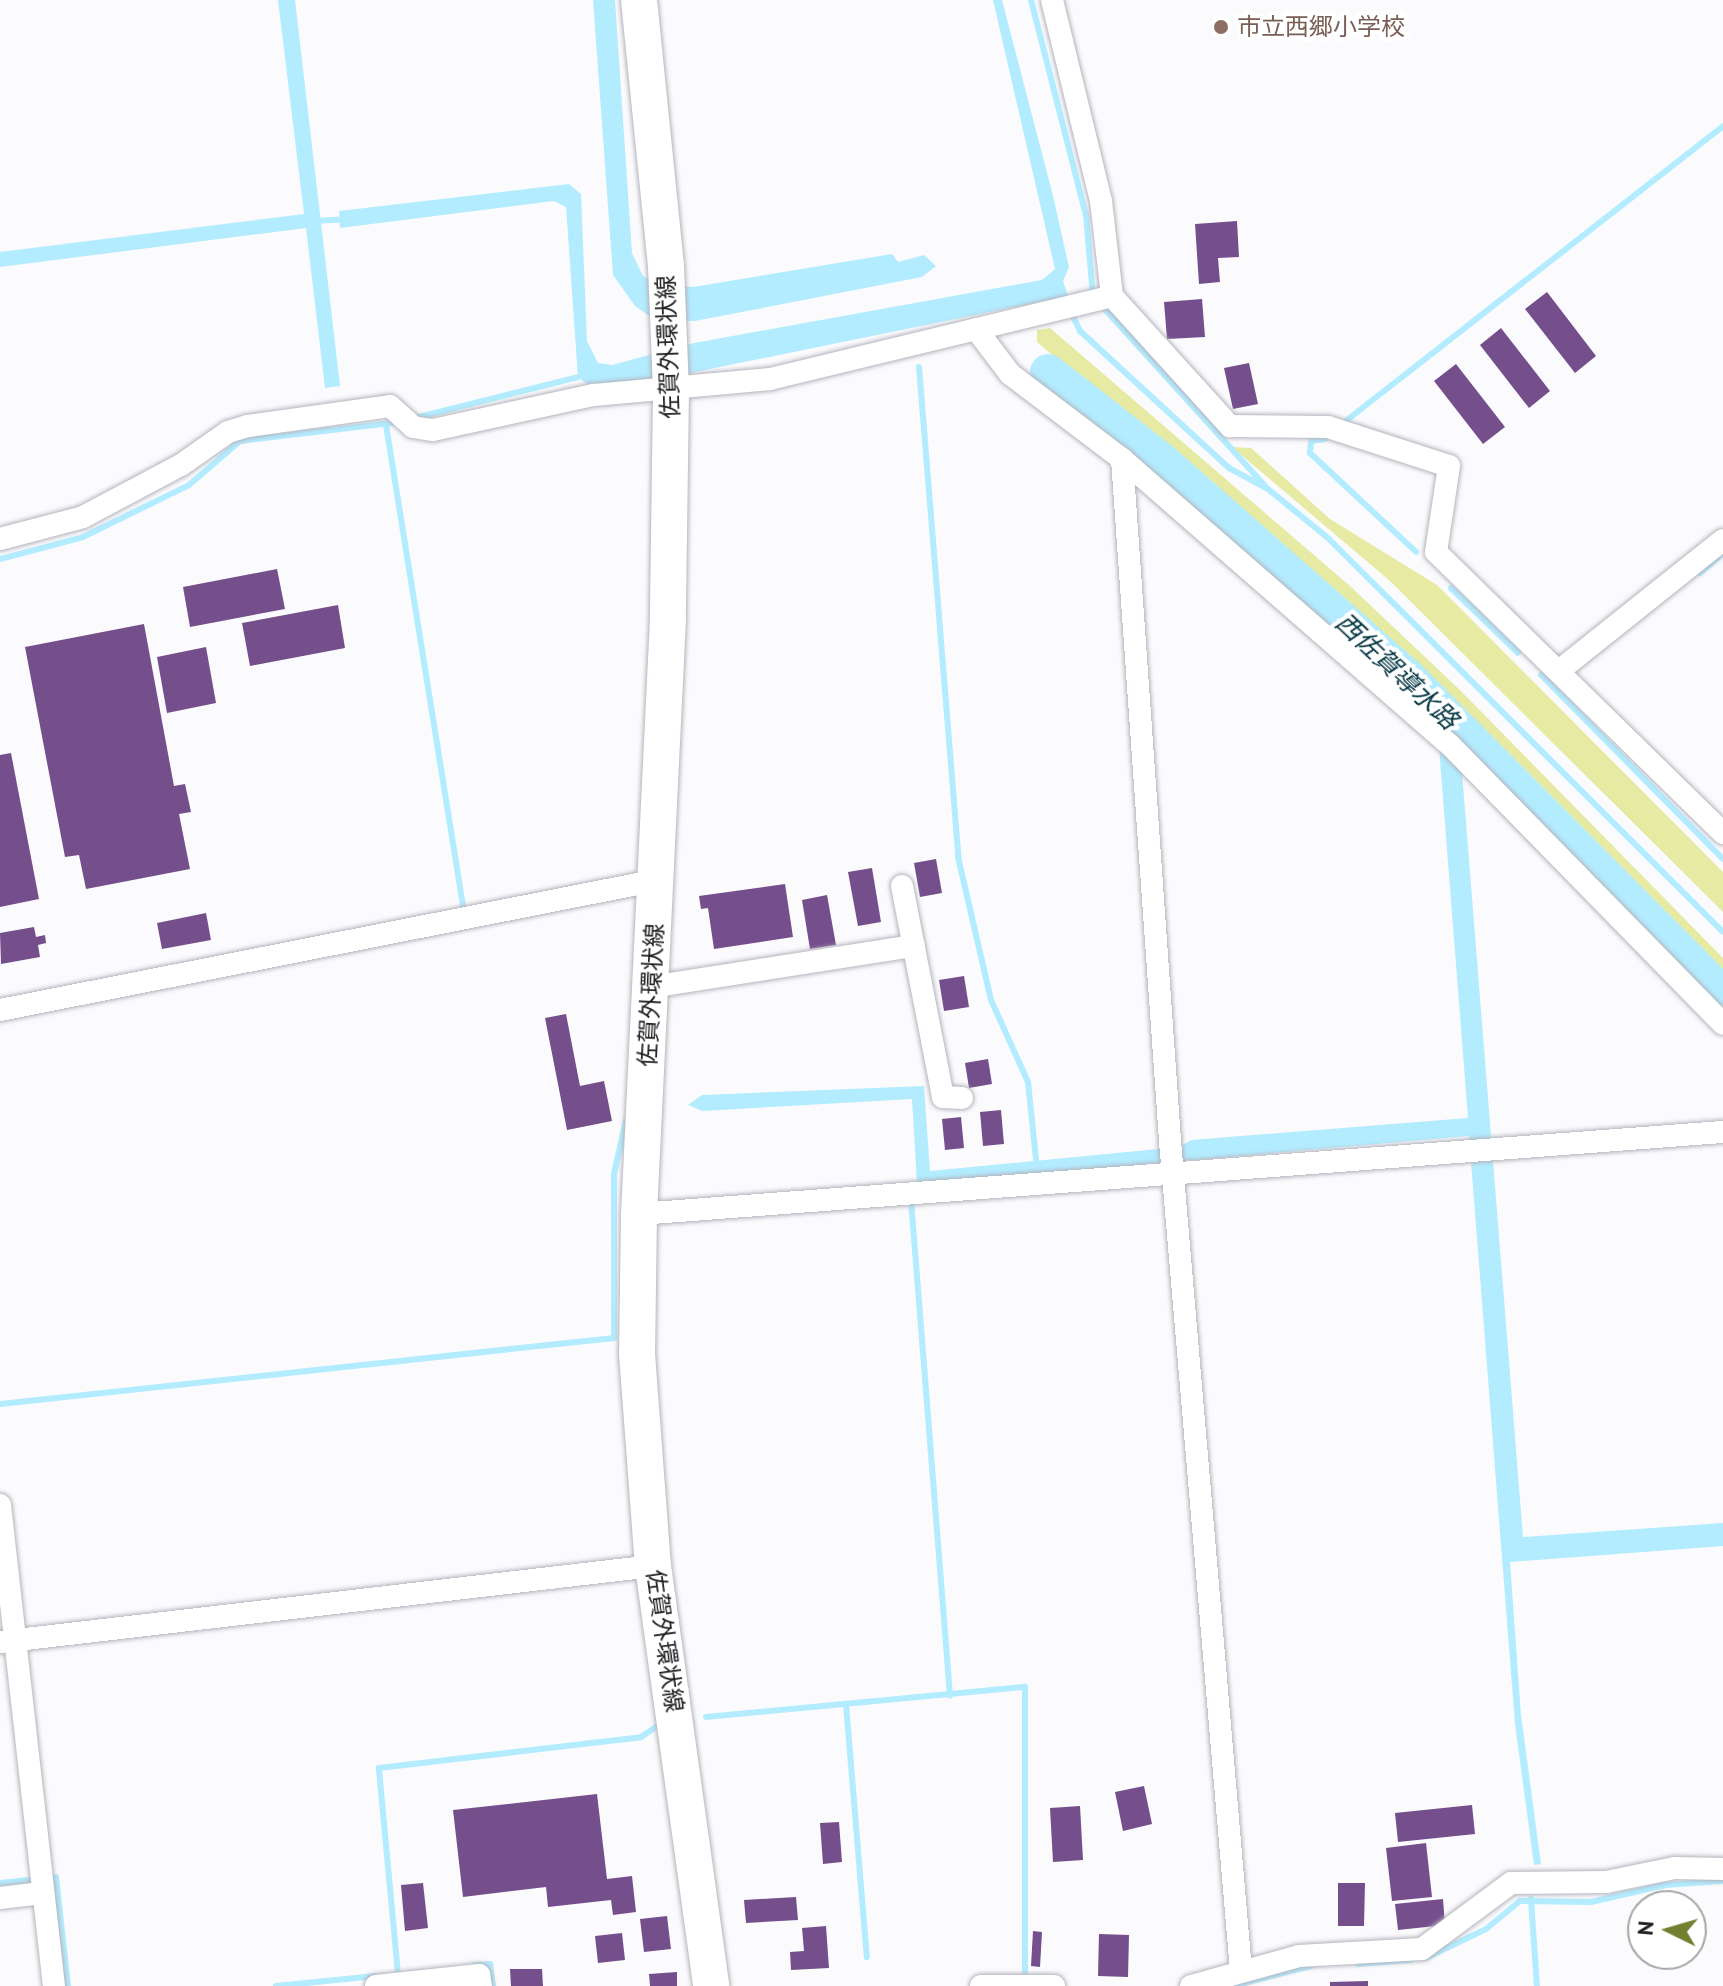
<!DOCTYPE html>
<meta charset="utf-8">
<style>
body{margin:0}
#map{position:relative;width:1723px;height:1986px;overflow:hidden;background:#fbfbfd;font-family:"PT Sans","Noto Sans JP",sans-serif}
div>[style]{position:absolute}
.green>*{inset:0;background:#e6eaa3}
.water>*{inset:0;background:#b3ecff}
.stream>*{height:6px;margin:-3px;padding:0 3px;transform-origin:3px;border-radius:3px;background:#b3ecff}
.river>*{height:36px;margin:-18px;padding:0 18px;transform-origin:18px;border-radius:18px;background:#b3ecff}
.building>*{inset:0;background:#754e8c}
.roads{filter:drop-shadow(0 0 2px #b3b3bd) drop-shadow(0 0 2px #b3b3bd)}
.minor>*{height:22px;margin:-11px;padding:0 11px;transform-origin:11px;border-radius:11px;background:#fff}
.primary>*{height:36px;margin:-18px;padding:0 18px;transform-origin:18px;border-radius:18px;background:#fff}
.dots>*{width:22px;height:22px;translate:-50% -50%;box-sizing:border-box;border:4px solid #fff;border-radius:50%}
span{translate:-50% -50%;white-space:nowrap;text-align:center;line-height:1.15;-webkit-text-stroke:8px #fff;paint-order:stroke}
.education-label{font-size:24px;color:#785e54}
.left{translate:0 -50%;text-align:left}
.street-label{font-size:24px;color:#212125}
.water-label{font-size:26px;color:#043643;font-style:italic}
.north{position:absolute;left:1627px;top:1890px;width:80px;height:80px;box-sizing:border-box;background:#fff;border:2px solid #a6a6a8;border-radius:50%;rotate:275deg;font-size:22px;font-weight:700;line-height:32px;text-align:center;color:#212125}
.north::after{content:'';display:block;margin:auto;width:28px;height:36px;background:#71812f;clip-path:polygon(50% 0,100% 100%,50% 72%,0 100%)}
</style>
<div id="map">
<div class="green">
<div style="clip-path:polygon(1050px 328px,1350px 586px,1461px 691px,1723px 958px,1723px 978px,1440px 684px,1037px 342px,1037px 330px)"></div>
<div style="clip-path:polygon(1232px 447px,1251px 448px,1330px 519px,1437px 585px,1723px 872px,1723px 912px,1390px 581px)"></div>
</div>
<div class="water">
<div style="clip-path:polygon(278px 0,295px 0,340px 386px,325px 388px,306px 228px,0 267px,0 252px,304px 214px)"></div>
<div style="clip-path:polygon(593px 0,615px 0,632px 253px,643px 276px,658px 284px,693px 287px,892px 254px,898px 262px,924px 255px,936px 266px,922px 277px,695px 321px,655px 320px,635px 306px,613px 275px)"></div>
<div style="clip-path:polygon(993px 0,1002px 0,1053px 196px,1069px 267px,1063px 281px,1070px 302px,1054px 299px,651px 381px,587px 384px,578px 377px,566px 207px,554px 201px,340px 228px,339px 211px,569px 184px,581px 194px,587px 341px,598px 363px,612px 365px,694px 343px,1042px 280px,1055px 269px)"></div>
<div style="clip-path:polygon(1439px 747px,1462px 772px,1523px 1537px,1723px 1523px,1723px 1546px,1510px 1562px,1521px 1715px,1541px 1864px,1534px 1865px,1515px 1724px,1469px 1136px,917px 1184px,912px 1099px,702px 1111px,688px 1105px,702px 1095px,924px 1086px,930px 1171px,1179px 1147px,1191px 1140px,1468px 1118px)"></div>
</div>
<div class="stream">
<div style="left:1031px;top:0;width:222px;rotate:75.7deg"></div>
<div style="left:1086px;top:215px;width:81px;rotate:85.1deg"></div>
<div style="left:313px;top:221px;width:33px;rotate:-3deg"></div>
<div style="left:1101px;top:305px;width:244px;rotate:47.8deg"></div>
<div style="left:1070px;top:311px;width:22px;rotate:63deg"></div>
<div style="left:1080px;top:331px;width:202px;rotate:42.6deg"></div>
<div style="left:1229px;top:468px;width:44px;rotate:28.3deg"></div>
<div style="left:1268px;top:489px;width:79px;rotate:39.3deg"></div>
<div style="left:1329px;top:539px;width:556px;rotate:44.93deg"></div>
<div style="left:919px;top:367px;width:492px;rotate:85.4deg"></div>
<div style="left:958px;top:857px;width:147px;rotate:77deg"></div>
<div style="left:991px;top:1000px;width:90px;rotate:65.7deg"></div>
<div style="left:1028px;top:1082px;width:78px;rotate:84.1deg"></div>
<div style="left:415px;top:418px;width:168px;rotate:-14.1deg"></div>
<div style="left:1347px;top:420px;width:477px;rotate:-38deg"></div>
<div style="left:386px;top:425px;width:486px;rotate:80.9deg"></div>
<div style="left:1325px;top:439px;width:14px;rotate:172deg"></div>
<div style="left:1311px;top:441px;width:12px;rotate:95deg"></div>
<div style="left:1310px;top:453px;width:145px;rotate:43deg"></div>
<div style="left:0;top:559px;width:86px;rotate:-14.8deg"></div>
<div style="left:83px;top:537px;width:118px;rotate:-26.1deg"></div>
<div style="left:189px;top:485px;width:67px;rotate:-40.8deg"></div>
<div style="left:240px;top:441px;width:161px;rotate:-6.8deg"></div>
<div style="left:1700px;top:573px;width:30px;rotate:-40deg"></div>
<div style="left:1451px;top:588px;width:93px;rotate:44.1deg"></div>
<div style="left:1541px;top:675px;width:259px;rotate:45.3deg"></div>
<div style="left:911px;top:1200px;width:497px;rotate:85.5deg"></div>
<div style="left:0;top:1404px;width:618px;rotate:-6.14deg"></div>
<div style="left:614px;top:1338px;width:164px;rotate:-90deg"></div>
<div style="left:614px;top:1174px;width:55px;rotate:-77.5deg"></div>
<div style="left:846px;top:1704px;width:254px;rotate:85.3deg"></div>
<div style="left:706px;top:1717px;width:320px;rotate:-5.4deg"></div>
<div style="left:1025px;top:1687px;width:285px;rotate:90deg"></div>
<div style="left:47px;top:1878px;width:9px;rotate:-6deg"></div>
<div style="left:56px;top:1877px;width:110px;rotate:83.7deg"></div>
<div style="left:0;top:1883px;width:36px;rotate:-6deg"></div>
<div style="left:1531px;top:1899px;width:87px;rotate:86.1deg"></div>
<div style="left:1426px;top:1958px;width:67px;rotate:-25.8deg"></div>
<div style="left:1486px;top:1929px;width:44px;rotate:-39.5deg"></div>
<div style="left:1520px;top:1901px;width:71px;rotate:0.8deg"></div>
<div style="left:1591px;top:1902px;width:76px;rotate:-12.9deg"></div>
<div style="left:1665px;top:1885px;width:58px;rotate:-3.9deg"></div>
<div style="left:1358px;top:1964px;width:53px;rotate:-4.3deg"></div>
<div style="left:475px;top:1965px;width:15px;rotate:-4deg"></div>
<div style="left:490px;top:1964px;width:22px;rotate:82deg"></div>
<div style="left:398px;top:1974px;width:207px;rotate:-95.3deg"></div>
<div style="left:379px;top:1768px;width:264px;rotate:-6.7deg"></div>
<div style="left:641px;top:1737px;width:25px;rotate:-34deg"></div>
<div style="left:276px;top:1986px;width:100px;rotate:-5.7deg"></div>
<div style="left:1233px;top:1986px;width:81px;rotate:-14.4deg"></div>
</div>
<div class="river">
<div style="left:1048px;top:372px;width:145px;rotate:38deg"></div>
<div style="left:1162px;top:461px;width:326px;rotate:41.3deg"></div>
<div style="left:1407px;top:676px;width:448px;rotate:45.2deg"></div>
</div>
<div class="building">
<div style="clip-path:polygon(1237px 221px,1239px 257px,1218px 258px,1220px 282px,1199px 284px,1195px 224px)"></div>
<div style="clip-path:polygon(1547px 292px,1596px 356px,1575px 373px,1525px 309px)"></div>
<div style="clip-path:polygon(1202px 299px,1205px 337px,1167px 339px,1164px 302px)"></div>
<div style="clip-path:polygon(1501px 328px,1550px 391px,1529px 408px,1480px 345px)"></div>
<div style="clip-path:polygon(1249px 363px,1258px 404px,1233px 409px,1224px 368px)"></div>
<div style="clip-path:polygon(1456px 364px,1505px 427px,1483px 444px,1434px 381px)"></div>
<div style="clip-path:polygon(277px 569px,285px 609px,190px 627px,183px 587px)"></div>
<div style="clip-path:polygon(338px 605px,345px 648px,250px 666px,242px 623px)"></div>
<div style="clip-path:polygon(144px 624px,174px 786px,185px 784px,191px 812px,179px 814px,190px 869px,86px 889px,79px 855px,65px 857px,25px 647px)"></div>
<div style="clip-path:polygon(206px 647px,216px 703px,167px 713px,157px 657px)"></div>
<div style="clip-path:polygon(11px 753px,39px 899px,0 907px,0 755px)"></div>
<div style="clip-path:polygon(936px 859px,942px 893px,920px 897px,914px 863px)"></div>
<div style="clip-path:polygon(872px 868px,881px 922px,858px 926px,848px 872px)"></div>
<div style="clip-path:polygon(785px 884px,793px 937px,714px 949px,708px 908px,701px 909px,699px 896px)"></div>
<div style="clip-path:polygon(827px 895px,836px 945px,810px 949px,802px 900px)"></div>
<div style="clip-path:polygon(206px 913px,211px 940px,162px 949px,157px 923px)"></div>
<div style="clip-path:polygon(34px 927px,36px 937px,45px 935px,46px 943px,38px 945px,40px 957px,1px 964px,0 933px)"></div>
<div style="clip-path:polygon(964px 976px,969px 1007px,944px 1011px,939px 980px)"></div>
<div style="clip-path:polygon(566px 1014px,580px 1086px,604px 1081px,612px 1121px,567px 1130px,545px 1018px)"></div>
<div style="clip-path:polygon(988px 1059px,992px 1084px,969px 1088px,965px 1063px)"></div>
<div style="clip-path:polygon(1001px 1110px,1004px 1144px,983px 1146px,980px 1112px)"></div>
<div style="clip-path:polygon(961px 1117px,964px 1148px,945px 1150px,942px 1119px)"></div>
<div style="clip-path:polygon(1144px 1786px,1152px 1824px,1123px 1831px,1115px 1792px)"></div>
<div style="clip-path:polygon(597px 1794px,607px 1879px,632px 1876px,636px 1912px,613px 1915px,611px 1900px,548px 1907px,546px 1887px,463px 1897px,453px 1810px)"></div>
<div style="clip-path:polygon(1472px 1805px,1475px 1834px,1398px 1842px,1395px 1813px)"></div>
<div style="clip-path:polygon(1080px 1806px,1083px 1860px,1053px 1862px,1050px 1808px)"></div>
<div style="clip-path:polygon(839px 1822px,842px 1862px,823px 1864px,820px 1823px)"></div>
<div style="clip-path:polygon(1426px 1843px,1432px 1897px,1392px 1901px,1386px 1848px)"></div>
<div style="clip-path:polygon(423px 1883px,428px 1928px,405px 1931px,401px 1885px)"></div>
<div style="clip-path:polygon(1338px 1883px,1365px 1883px,1364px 1926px,1338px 1926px)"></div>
<div style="clip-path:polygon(796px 1897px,798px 1920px,746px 1923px,744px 1900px)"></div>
<div style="clip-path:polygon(1443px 1899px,1445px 1925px,1398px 1930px,1395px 1904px)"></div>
<div style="clip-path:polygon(667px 1916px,671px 1949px,644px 1952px,640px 1919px)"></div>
<div style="clip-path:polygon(826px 1926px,829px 1968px,791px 1970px,790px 1952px,804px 1951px,802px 1928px)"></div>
<div style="clip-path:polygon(1033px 1931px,1042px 1932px,1040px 1967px,1031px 1966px)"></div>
<div style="clip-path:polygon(622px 1933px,625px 1960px,598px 1963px,595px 1936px)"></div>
<div style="clip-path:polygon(1099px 1934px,1129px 1935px,1128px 1977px,1098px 1976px)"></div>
<div style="clip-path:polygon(510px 1969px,542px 1969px,543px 1986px,511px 1986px)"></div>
<div style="clip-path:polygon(677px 1972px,677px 1986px,650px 1986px,649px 1974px)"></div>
<div style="clip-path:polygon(1368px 1981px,1368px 1986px,1330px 1986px,1330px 1982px)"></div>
</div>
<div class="roads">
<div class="minor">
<div style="left:1052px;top:0;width:207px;rotate:76.3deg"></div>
<div style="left:1101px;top:201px;width:96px;rotate:83.4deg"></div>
<div style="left:1112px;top:296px;width:176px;rotate:47.8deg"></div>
<div style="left:1230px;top:426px;width:98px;rotate:0.6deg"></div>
<div style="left:1328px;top:427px;width:127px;rotate:17.9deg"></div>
<div style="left:1449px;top:466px;width:87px;rotate:98.6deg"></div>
<div style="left:1436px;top:552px;width:402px;rotate:44.4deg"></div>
<div style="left:976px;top:329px;width:56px;rotate:52.9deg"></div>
<div style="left:1010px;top:374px;width:141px;rotate:37.2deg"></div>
<div style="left:1122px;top:459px;width:435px;rotate:41.1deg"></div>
<div style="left:1450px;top:745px;width:390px;rotate:45.6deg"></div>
<div style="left:1122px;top:459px;width:684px;rotate:85.97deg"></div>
<div style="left:1170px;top:1141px;width:833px;rotate:85.11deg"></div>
<div style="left:0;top:539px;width:86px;rotate:-14.8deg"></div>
<div style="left:83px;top:517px;width:111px;rotate:-28deg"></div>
<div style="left:181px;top:465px;width:57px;rotate:-35.1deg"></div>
<div style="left:228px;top:432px;width:21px;rotate:-17deg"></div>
<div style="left:248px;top:426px;width:143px;rotate:-8deg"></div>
<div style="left:390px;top:406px;width:31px;rotate:42deg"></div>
<div style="left:413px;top:427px;width:20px;rotate:9deg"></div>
<div style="left:433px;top:430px;width:165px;rotate:-12.3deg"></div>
<div style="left:594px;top:395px;width:177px;rotate:-5.2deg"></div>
<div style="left:770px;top:379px;width:352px;rotate:-13.6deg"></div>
<div style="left:1560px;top:670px;width:208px;rotate:-38.6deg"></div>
<div style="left:902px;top:886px;width:215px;rotate:79deg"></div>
<div style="left:943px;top:1097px;width:19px;rotate:3deg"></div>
<div style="left:651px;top:987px;width:266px;rotate:-8.9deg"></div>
<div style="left:0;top:1010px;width:671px;rotate:-11.18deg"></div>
<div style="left:639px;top:1214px;width:1087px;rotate:-4.33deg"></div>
<div style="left:0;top:1505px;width:484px;rotate:83.6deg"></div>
<div style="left:0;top:1642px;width:657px;rotate:-6.64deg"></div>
<div style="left:0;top:1898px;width:42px;rotate:-6.8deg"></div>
<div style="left:376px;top:1986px;width:104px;rotate:-6.1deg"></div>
<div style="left:479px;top:1975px;width:11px;rotate:80deg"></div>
<div style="left:981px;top:1986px;width:73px"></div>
<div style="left:1191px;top:1986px;width:112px;rotate:-15.5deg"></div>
<div style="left:1299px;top:1956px;width:123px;rotate:-3.3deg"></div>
<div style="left:1422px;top:1949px;width:111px;rotate:-36.6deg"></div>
<div style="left:1511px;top:1883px;width:95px;rotate:-0.6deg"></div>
<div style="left:1606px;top:1882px;width:70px;rotate:-11.5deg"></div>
<div style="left:1675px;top:1868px;width:48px;rotate:1.2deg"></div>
</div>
<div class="primary">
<div style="left:639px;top:0;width:267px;rotate:84.2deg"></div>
<div style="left:666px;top:266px;width:126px;rotate:87.7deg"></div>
<div style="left:671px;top:392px;width:227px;rotate:90.8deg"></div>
<div style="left:668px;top:619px;width:596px;rotate:92.79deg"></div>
<div style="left:639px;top:1214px;width:140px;rotate:90.8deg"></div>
<div style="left:637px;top:1354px;width:213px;rotate:85.7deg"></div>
<div style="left:653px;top:1566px;width:424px;rotate:82.1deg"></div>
</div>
</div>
<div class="dots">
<div style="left:1221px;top:27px;background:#8d6e63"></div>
</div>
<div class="education-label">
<span class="left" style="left:1237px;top:27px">市立西郷小学校</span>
</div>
<div class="street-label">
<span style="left:668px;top:347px;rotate:-92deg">佐賀外環状線</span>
<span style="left:651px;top:995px;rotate:-87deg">佐賀外環状線</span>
<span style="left:665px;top:1641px;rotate:82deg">佐賀外環状線</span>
</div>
<div class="water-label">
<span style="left:1397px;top:671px;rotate:43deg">西佐賀導水路</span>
</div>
<div class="north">N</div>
</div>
